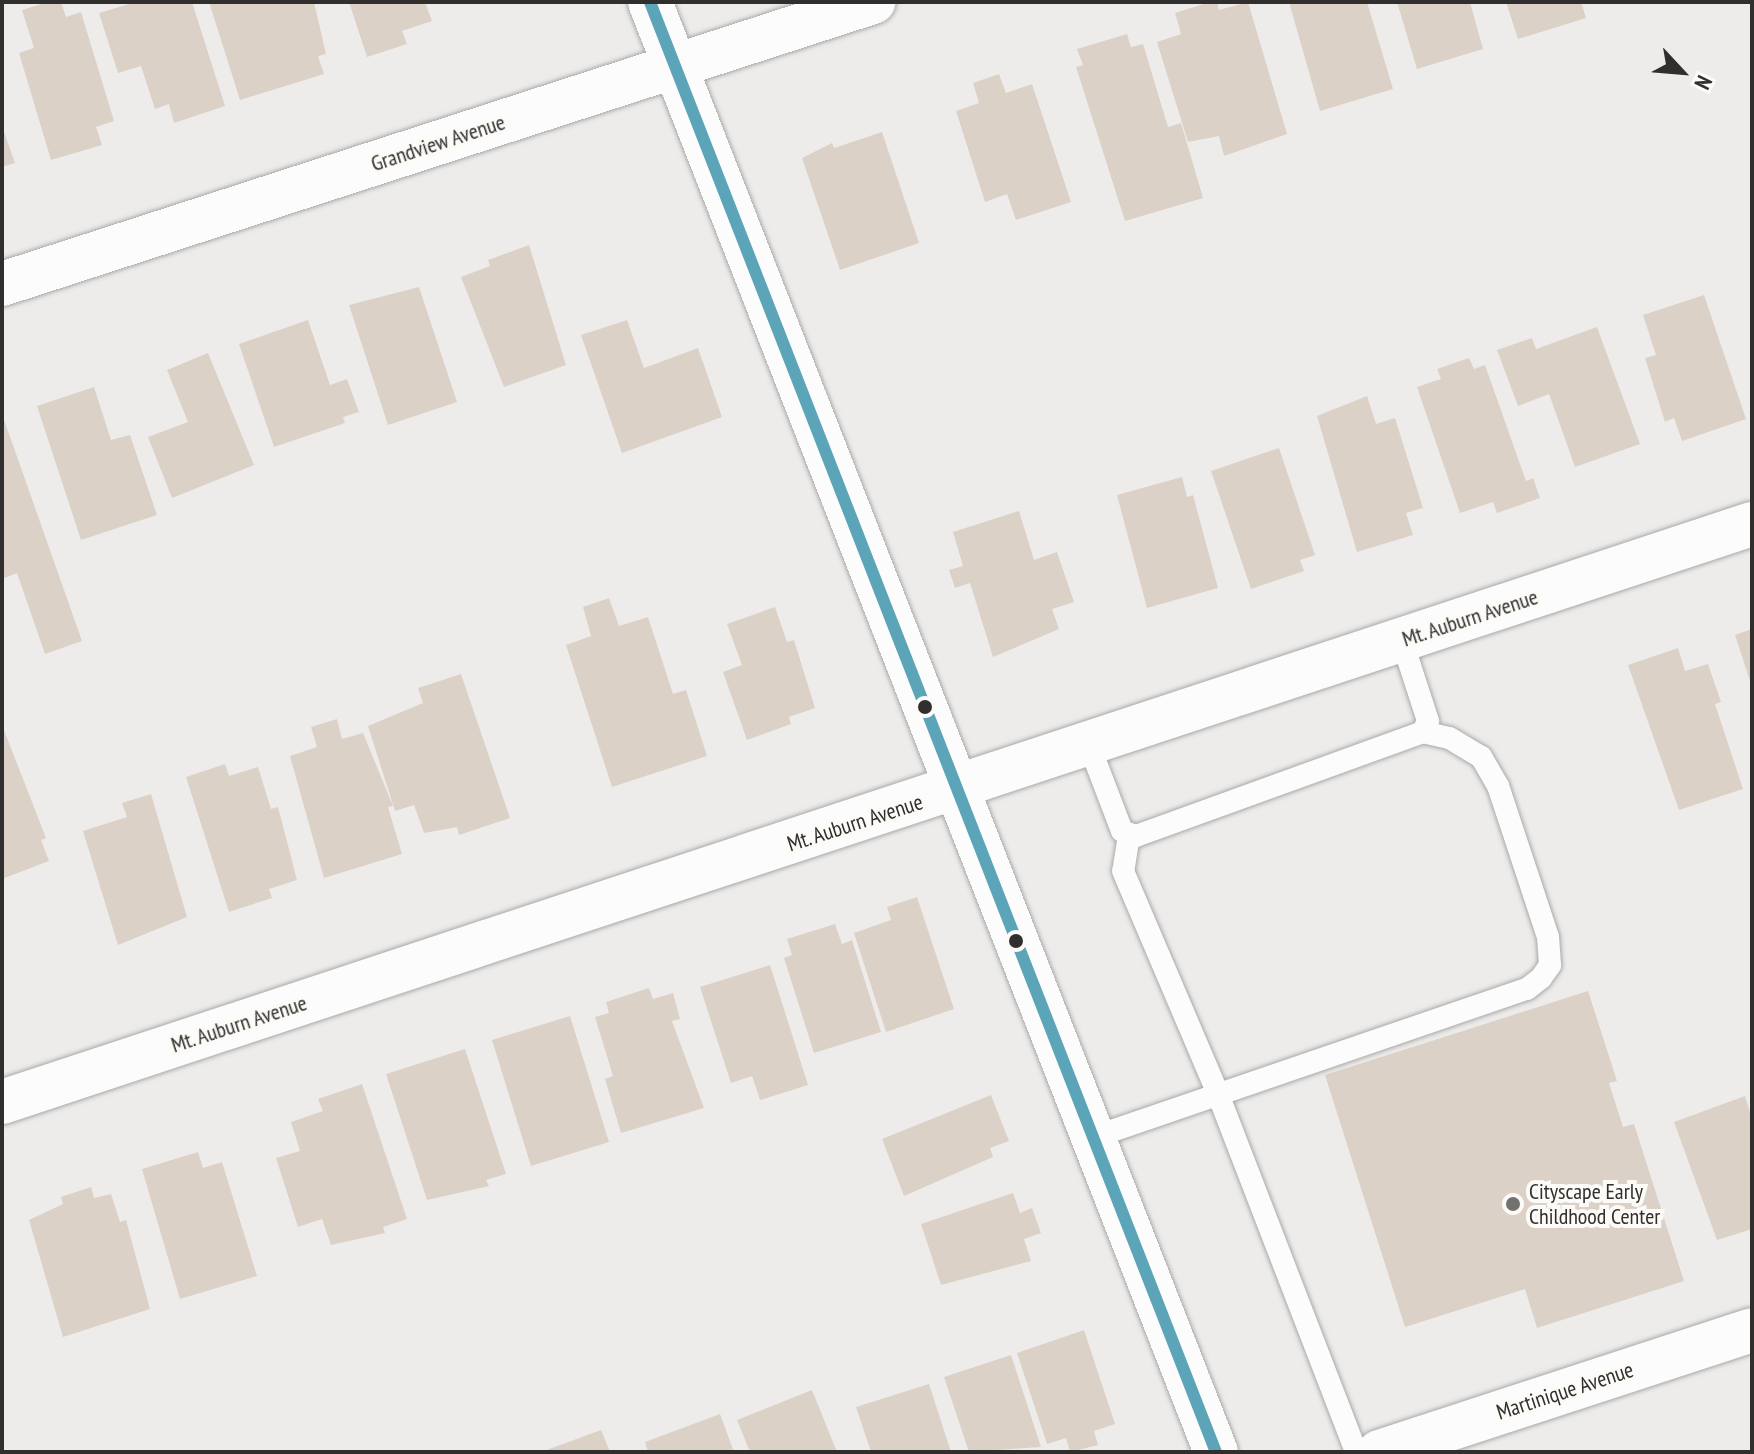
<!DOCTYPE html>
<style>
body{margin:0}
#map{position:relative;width:1754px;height:1454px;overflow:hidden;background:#edeceb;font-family:"PT Sans Narrow",sans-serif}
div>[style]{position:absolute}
.building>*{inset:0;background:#dcd1c7}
.roads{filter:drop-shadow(0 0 2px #aaa9a8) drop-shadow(0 0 2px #aaa9a8)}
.lane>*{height:22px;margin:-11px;padding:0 11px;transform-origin:11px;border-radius:11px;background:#fcfcfc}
.street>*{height:44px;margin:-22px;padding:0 22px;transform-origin:22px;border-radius:22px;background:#fcfcfc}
.secondary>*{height:44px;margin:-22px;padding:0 22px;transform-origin:22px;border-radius:22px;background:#fcfcfc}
.bus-1>*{height:12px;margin:-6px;padding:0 6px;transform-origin:6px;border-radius:6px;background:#5ca5b9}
.dots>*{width:22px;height:22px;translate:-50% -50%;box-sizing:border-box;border:4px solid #fcfbf7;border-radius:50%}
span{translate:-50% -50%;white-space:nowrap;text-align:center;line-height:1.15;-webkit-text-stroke:8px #fcfbf7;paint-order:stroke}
.street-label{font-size:22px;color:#302f2e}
.poi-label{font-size:22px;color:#302f2e}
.left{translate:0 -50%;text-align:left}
.frame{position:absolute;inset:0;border:4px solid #302f2e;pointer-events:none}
.north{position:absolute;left:1642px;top:32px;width:80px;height:80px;-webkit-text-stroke:6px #fcfbf7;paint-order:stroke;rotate:116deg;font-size:22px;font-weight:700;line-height:32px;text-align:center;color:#302f2e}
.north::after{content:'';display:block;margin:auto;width:28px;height:36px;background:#302f2e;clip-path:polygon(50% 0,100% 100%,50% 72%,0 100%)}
</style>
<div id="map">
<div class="building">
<div style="clip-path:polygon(48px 2px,61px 2px,66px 17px,81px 12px,114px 121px,96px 127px,102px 145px,51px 160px,19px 53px,34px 48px,22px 10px)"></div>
<div style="clip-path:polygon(136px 2px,192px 2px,225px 106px,174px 123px,169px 104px,155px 109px,141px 66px,118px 73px,99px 13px)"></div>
<div style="clip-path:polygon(209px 2px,314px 2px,326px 54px,318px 56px,324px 74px,240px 100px)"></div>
<div style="clip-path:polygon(349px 2px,425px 2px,432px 21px,402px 31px,407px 44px,367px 57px)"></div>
<div style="clip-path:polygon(1210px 2px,1217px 2px,1219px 10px,1248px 2px,1287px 134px,1224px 156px,1219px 136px,1188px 142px,1157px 42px,1181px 34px,1175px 13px)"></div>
<div style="clip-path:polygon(1289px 2px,1367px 2px,1393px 89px,1320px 111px)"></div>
<div style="clip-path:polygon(1397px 2px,1470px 2px,1483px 49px,1417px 69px)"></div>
<div style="clip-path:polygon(1506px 2px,1581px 2px,1586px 18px,1518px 39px)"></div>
<div style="clip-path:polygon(1127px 34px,1131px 47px,1143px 44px,1168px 127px,1181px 123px,1203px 198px,1125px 221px,1076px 67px,1083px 65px,1077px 49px)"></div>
<div style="clip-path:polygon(999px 74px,1006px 93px,1032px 84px,1071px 202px,1016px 220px,1007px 194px,985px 202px,956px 111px,979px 103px,973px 83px)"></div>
<div style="clip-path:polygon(2px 126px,15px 163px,2px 167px)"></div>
<div style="clip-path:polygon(882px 132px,919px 243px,840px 270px,802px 158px,832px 143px,834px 148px)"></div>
<div style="clip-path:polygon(529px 245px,566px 365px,504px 387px,461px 277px,490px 266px,488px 260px)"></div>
<div style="clip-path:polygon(419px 287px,457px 402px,388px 425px,349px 305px)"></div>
<div style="clip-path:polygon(1704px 295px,1746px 419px,1682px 441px,1674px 418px,1665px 422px,1645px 358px,1656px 355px,1643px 315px)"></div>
<div style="clip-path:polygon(308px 320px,330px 385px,347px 379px,359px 412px,343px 417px,345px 423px,274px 447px,239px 344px)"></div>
<div style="clip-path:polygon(627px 320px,644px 368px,698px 348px,722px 417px,622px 453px,581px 335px)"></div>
<div style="clip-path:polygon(1597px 327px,1640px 444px,1575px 467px,1549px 394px,1518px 406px,1497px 350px,1532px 338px,1536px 349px)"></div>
<div style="clip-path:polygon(208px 353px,254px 465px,172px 498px,148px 437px,188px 422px,167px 370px)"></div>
<div style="clip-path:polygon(1469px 358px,1474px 369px,1485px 365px,1526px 481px,1533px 478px,1540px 498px,1497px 513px,1493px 502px,1460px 513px,1417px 387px,1441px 379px,1437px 369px)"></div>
<div style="clip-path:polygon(94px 387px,111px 440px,130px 435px,157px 515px,81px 540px,37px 406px)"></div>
<div style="clip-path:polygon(1367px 396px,1376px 424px,1395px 418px,1423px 508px,1406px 513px,1413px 535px,1357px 552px,1317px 416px)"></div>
<div style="clip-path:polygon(2px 414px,82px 641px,45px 654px,17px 573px,2px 579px)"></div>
<div style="clip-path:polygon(1279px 448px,1315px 555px,1300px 560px,1304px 571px,1251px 589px,1211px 471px)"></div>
<div style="clip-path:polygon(1182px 477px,1187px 497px,1193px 495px,1218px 588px,1147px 608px,1117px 495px)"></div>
<div style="clip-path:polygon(1019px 511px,1034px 560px,1057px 552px,1074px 602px,1052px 609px,1059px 629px,993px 657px,970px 583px,955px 588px,949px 570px,963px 566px,953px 532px)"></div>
<div style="clip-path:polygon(609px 598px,619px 626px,648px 617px,673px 694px,686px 690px,707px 756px,612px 787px,566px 645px,591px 636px,583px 607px)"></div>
<div style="clip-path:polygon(775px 607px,787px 642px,794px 640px,815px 708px,789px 717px,791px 724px,747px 740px,723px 672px,742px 665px,727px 624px)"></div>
<div style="clip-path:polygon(1752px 629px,1752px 684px,1751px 684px,1735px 635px)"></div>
<div style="clip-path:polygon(1678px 648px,1685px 671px,1708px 664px,1721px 702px,1715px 704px,1743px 789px,1679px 810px,1628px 665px)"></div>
<div style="clip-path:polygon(461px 674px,510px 818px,459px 835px,457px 827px,424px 833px,414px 805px,395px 811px,368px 726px,423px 703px,418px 688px)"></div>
<div style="clip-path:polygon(337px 719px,342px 739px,363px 733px,393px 806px,388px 807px,402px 854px,324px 878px,290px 756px,317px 747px,311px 727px)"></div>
<div style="clip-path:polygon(2px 725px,46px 838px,41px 840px,49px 861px,2px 879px)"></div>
<div style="clip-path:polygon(225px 764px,229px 776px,258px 767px,271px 809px,278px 807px,297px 880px,269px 889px,272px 898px,229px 912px,186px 777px)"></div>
<div style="clip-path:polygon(151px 794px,187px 917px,118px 945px,83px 831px,127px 817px,122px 803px)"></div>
<div style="clip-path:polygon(917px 897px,954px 1009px,886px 1032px,854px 933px,891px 920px,887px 907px)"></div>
<div style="clip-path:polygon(835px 924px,842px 944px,852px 940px,881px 1032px,814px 1053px,784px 958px,792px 955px,787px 939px)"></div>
<div style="clip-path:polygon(770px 965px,808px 1085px,760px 1100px,752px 1076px,731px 1083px,700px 987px)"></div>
<div style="clip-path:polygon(649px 988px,653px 999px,673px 993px,680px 1019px,672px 1021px,704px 1108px,621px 1133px,605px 1079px,613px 1076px,595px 1017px,609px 1013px,606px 1002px)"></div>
<div style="clip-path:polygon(1588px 991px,1617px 1081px,1609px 1083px,1623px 1127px,1634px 1124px,1684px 1281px,1537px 1328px,1525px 1289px,1405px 1327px,1325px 1075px)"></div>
<div style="clip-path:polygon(570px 1016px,609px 1142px,531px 1166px,492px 1040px)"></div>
<div style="clip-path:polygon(465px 1049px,506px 1174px,486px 1180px,489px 1186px,427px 1200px,386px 1074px)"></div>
<div style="clip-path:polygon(362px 1084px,407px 1219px,383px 1227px,385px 1233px,331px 1245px,322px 1219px,298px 1227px,276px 1158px,300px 1151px,291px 1122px,323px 1111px,318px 1099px)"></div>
<div style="clip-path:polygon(991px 1095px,1009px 1141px,990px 1148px,993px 1157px,904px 1196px,882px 1139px)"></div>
<div style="clip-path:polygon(1745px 1096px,1752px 1118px,1752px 1229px,1717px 1240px,1674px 1122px)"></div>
<div style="clip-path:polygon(198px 1152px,203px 1168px,222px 1162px,257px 1276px,180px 1299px,142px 1169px)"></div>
<div style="clip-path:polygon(91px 1187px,94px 1198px,111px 1194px,120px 1222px,126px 1220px,150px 1309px,63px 1337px,29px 1220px,63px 1204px,61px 1197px)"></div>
<div style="clip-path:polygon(1013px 1193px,1020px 1213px,1032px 1208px,1041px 1233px,1024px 1239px,1031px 1261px,941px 1285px,921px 1224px)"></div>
<div style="clip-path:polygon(1084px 1330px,1115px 1424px,1094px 1431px,1098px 1445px,1070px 1452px,1066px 1438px,1047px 1444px,1017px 1353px)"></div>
<div style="clip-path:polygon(1011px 1355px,1041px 1447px,969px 1452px,944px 1377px)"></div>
<div style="clip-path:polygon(929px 1384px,951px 1452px,871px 1452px,856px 1407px)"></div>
<div style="clip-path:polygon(812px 1390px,837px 1452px,750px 1452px,737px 1420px)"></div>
<div style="clip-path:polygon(720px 1414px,734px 1452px,648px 1452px,645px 1442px)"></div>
<div style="clip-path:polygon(601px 1430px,610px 1452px,541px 1452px)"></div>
</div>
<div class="roads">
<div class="lane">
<div style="left:1088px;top:742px;width:95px;rotate:69.1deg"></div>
<div style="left:1122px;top:831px;width:15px;rotate:20deg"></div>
<div style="left:1136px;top:836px;width:305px;rotate:-19.9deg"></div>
<div style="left:1423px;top:732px;width:12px;rotate:-66deg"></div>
<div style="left:1428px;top:721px;width:84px;rotate:-108deg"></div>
<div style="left:1129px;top:835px;width:36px;rotate:99deg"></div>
<div style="left:1123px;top:871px;width:242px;rotate:66.9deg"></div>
<div style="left:1218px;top:1094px;width:384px;rotate:68.9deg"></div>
<div style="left:1097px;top:1136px;width:454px;rotate:-18.9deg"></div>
<div style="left:1527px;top:989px;width:18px;rotate:-38deg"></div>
<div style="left:1541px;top:978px;width:16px;rotate:-55deg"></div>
<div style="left:1550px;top:965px;width:28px;rotate:-94deg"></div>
<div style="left:1548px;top:937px;width:159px;rotate:-108.3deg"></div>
<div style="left:1498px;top:786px;width:34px;rotate:-120deg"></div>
<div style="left:1481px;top:757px;width:37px;rotate:-149deg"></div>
<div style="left:1449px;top:738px;width:27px;rotate:-167deg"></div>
</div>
<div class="street">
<div style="left:2px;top:284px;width:916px;rotate:-17.94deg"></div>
<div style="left:2px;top:1102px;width:1843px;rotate:-18.28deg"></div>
<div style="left:1379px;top:1452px;width:392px;rotate:-18.1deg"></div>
</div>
<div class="secondary">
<div style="left:650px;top:2px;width:1557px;rotate:68.68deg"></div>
</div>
</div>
<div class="bus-1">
<div style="left:650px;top:2px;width:1557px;rotate:68.68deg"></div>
</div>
<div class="dots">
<div style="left:925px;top:707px;background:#302f2e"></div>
<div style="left:1016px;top:941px;background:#302f2e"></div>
<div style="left:1513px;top:1204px;background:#727170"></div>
</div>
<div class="street-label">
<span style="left:438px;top:143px;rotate:-18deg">Grandview Avenue</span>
<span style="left:1470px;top:618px;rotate:-18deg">Mt. Auburn Avenue</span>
<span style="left:855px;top:823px;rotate:-18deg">Mt. Auburn Avenue</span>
<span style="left:239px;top:1024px;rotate:-18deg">Mt. Auburn Avenue</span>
<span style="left:1565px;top:1391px;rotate:-18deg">Martinique Avenue</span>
</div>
<div class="poi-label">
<span class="left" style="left:1529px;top:1204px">Cityscape Early<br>Childhood Center</span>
</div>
<div class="frame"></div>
<div class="north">N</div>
</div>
